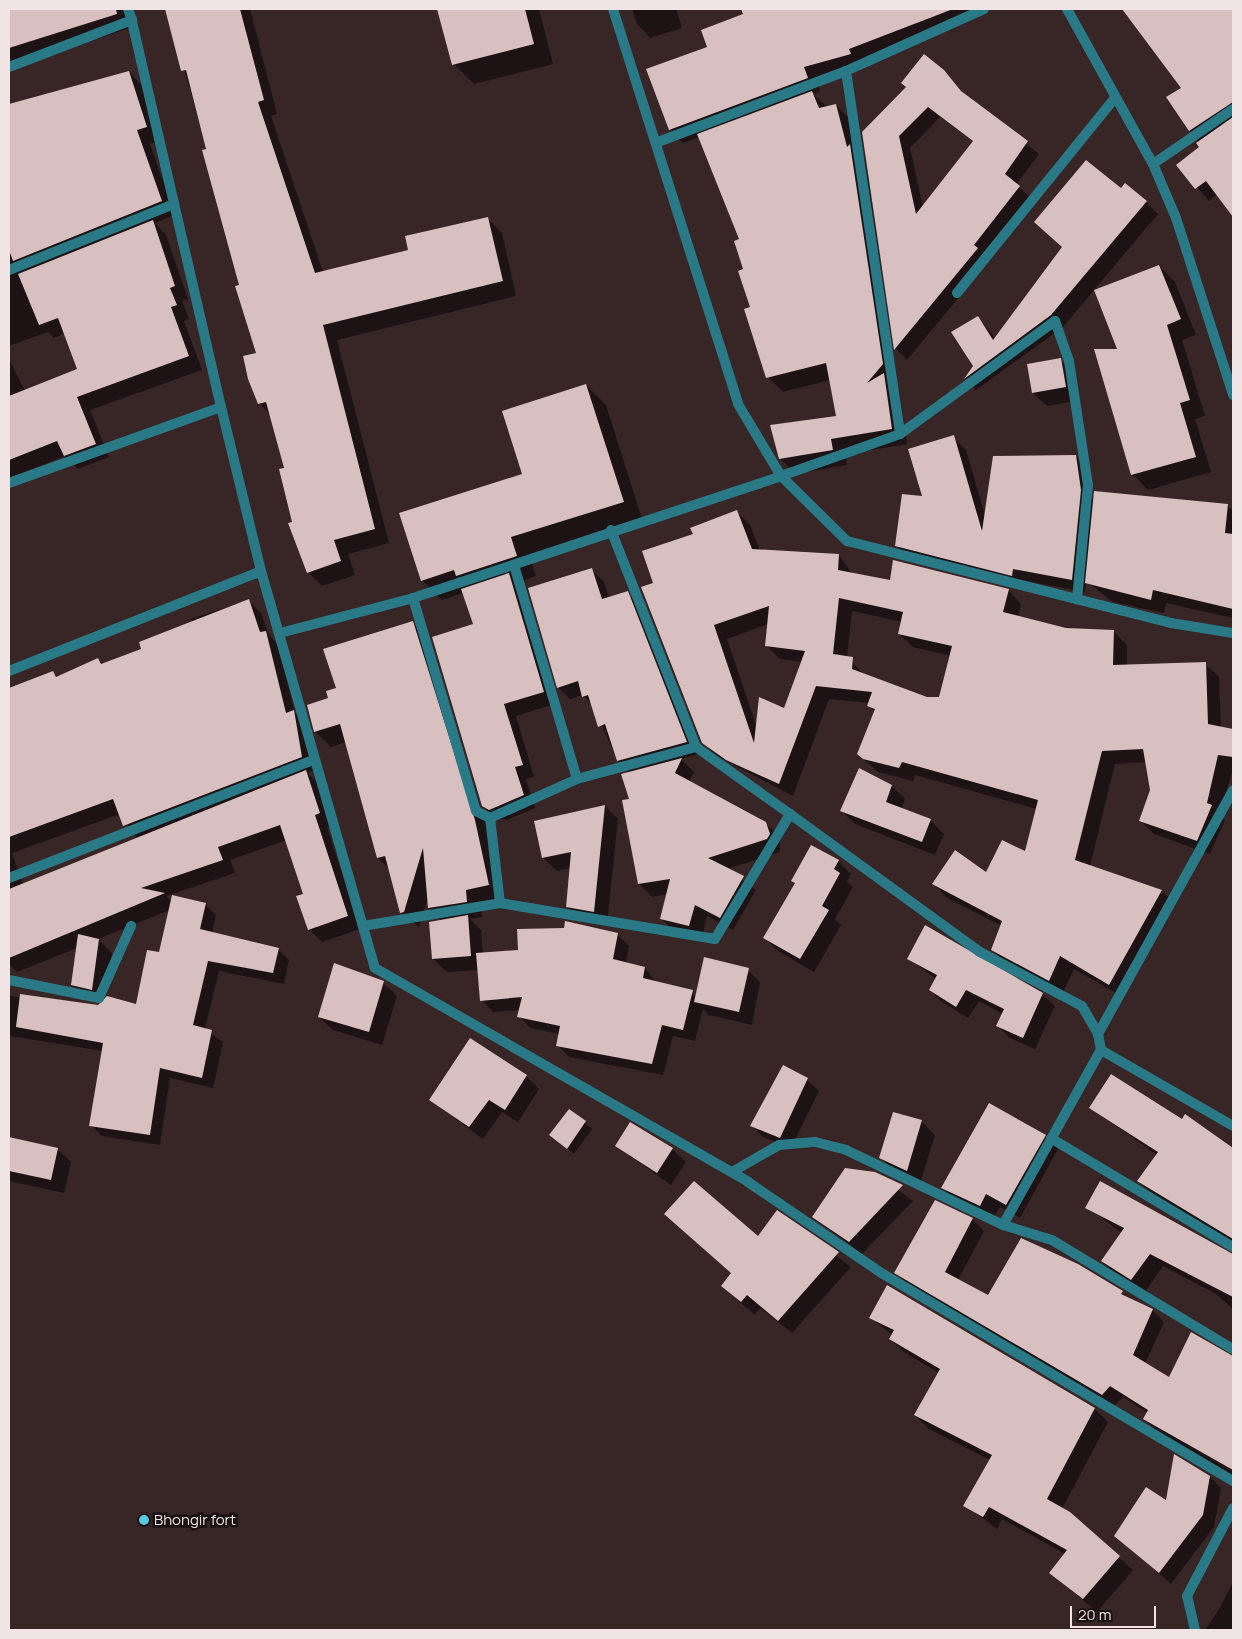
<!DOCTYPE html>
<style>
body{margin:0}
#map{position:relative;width:1242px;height:1639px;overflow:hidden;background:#382526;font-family:Manrope,sans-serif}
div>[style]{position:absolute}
.shadow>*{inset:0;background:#0007}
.building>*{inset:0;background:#d8bfc0}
.minor>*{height:10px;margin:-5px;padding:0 5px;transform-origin:5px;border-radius:5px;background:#2a7986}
.dots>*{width:14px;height:14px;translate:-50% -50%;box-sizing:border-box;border:2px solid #191111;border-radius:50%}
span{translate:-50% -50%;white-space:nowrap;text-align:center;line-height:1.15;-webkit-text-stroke:5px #191111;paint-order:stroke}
.poi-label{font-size:15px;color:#f1e4e5}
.left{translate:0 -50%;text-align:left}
.frame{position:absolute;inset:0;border:10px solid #f1e4e5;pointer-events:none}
.scale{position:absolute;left:1070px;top:1606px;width:86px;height:22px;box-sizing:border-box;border:2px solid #f1e4e5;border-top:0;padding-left:6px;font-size:15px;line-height:18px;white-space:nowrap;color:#f1e4e5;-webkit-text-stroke:4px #191111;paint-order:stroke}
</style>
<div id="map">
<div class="shadow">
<div style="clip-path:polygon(9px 9px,123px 9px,130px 28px,9px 68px)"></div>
<div style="clip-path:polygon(166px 9px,250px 9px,277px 114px,271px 116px,323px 272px,409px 250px,487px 218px,502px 233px,516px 296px,337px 340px,389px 543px,348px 554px,355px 575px,322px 586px,308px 572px,271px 415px,260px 404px,249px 378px,257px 354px,208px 150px)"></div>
<div style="clip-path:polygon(439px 9px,539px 9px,553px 64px,474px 84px,454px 64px)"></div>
<div style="clip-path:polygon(632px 9px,676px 9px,682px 28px,650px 38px,637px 24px)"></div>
<div style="clip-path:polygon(742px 9px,820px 9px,829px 30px,888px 9px,979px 9px,816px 80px,820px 91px,813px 94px,827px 107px,836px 105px,851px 120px,865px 160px,897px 380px,894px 384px,899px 390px,907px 444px,846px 454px,847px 465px,795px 474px,780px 458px,838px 417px,830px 380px,783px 392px,768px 377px,746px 310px,752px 308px,741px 240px,700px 137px,683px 143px,670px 130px,647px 70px,709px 47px,744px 15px)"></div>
<div style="clip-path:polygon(1125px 9px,1233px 9px,1233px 80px,1227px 84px,1233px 93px,1233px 214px,1217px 194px,1209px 201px,1178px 165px,1201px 147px,1190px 130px,1182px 88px)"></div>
<div style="clip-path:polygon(evenodd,944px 71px,966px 97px,1039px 154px,1016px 185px,1031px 198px,989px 261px,907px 360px,896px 349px,863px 132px,944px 71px,940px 117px,974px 142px,923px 207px,910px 148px,940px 117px)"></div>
<div style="clip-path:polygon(129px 72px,142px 86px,160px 141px,150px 144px,175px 215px,155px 223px,166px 235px,188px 299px,182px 301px,189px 319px,184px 321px,202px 370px,90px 410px,109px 457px,78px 469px,65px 456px,9px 478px,9px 359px,25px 391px,78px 370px,65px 333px,54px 338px,48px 332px,9px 346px,9px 112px)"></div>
<div style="clip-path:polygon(1121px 190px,1146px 202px,1158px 214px,1063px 327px,976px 390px,965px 379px,975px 366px,978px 317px,996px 339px)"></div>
<div style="clip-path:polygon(1159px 266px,1175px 282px,1196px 335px,1182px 340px,1205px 416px,1195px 419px,1211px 472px,1148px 490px,1132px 474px,1119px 350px)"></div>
<div style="clip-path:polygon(1060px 360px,1074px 373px,1079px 400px,1047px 406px,1033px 393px)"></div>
<div style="clip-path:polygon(586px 385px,606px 405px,643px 522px,530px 557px,536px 576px,517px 583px,555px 704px,516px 716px,534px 777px,526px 779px,535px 808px,507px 820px,495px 818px,483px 806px,474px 625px,463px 593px,442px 600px,422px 580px,523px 475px)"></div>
<div style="clip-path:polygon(953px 437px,966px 450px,985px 515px,1076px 456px,1089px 469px,1093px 504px,1227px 505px,1233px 511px,1233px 618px,1166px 603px,1164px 613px,1113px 602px,1086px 581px,1085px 592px,1026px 581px,1024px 588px,909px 559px,896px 546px)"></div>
<div style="clip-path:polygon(evenodd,737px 512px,750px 525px,760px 551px,839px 555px,852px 574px,891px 582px,1008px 590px,1021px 604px,1018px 617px,1065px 630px,1113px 631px,1127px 645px,1127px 666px,1205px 664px,1219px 677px,1221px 728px,1233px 730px,1233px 768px,1220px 815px,1225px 820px,1210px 854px,1154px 834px,1141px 821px,1151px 790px,1146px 762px,1115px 764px,1090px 866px,1162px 891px,1175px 904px,1123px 997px,1074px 969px,1063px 993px,1006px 963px,992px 950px,1002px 926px,947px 898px,934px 884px,987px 873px,1026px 853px,1037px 809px,915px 775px,913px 781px,878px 772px,858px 754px,875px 712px,869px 703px,829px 699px,793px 796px,717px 756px,703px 742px,655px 584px,694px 535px,737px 512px,852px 611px,902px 622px,899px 634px,913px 647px,951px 656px,940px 698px,926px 698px,866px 676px,847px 657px,852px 611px,737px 512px,768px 624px,766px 645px,780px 659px,803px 662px,785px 710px,757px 728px,727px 639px,768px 624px)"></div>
<div style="clip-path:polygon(592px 570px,604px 582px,609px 598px,627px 593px,639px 605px,698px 754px,681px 759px,694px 772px,689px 782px,765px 823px,779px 836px,780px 852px,727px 869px,756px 890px,733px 930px,707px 916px,702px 938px,674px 931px,661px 918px,668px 894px,652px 897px,639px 884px,630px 773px,618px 761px,592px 705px,583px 695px,570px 699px,558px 687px)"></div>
<div style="clip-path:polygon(evenodd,248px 600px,261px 613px,269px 635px,278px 645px,295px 713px,306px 724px,314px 770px,307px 773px,319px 784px,332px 826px,327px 827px,360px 929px,322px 942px,309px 929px,305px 895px,287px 840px,230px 860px,235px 873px,166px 896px,172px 902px,205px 904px,216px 915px,212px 933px,278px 949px,289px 960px,284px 984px,219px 971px,205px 1029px,223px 1042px,213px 1088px,170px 1078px,160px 1145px,102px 1136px,91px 1125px,103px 1051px,9px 1036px,9px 996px,98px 1006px,103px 1002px,85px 998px,72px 985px,77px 948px,17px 972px,9px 964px,9px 689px,53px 673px,58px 677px,98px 659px,104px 665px,143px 650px,193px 624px,191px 619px,248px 600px,120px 814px,138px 839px,25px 884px,22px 882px,12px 853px,120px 814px,248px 600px,170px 910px,160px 954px,137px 1005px,106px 997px,112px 953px,98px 939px,170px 910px)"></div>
<div style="clip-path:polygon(412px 623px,428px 638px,490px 837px,504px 900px,481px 906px,482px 917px,470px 919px,481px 930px,483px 954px,519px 951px,565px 929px,566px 922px,618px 935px,629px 946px,626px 963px,645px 968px,656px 982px,697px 996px,746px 969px,760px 982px,752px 1025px,709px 1015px,703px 1009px,695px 1041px,673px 1036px,663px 1075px,569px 1057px,558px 1045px,560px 1034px,530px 1028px,519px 1016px,520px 1010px,493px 1012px,482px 1000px,479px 970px,447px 972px,433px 959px,442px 921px,429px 908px,428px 898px,419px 927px,401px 912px,390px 870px,378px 858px,347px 742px,331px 747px,316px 732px,308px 706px,330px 698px)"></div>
<div style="clip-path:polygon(860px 770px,892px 786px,905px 799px,901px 809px,930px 820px,944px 834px,935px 855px,855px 824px,842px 811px)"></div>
<div style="clip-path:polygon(605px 806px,618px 819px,607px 924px,581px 920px,567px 907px,571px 868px,557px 871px,543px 858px,535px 822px)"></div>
<div style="clip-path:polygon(838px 861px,851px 874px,847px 882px,853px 887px,835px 919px,841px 925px,814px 972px,778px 951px,765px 938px)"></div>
<div style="clip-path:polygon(909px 959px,1042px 994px,1055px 1006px,1035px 1049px,1010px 1038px,998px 1026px,1003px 1014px,979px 1001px,968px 1018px,942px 1002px,930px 990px,936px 979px)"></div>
<div style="clip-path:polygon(383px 983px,397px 996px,382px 1045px,333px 1030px,319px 1017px)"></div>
<div style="clip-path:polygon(526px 1076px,539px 1089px,518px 1122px,502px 1112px,483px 1139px,430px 1100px)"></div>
<div style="clip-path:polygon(807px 1080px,819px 1091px,791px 1148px,763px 1137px,752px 1126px)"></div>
<div style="clip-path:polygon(1091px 1108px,1182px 1121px,1185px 1116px,1233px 1148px,1233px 1246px,1152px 1194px,1138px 1181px,1157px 1155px)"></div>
<div style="clip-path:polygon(569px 1110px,592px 1129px,574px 1154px,551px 1135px)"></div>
<div style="clip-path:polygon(921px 1121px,935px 1135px,920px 1184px,894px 1171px,881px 1158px)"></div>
<div style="clip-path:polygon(1045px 1136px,1058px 1149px,1020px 1218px,1000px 1207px,993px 1219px,956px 1201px,943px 1188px)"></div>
<div style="clip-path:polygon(9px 1138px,57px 1149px,71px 1162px,64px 1193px,9px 1181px)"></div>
<div style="clip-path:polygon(616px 1146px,672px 1149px,686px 1162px,671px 1185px)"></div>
<div style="clip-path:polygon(875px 1173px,913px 1201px,862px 1254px,813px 1217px)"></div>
<div style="clip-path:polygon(1101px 1182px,1233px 1254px,1233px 1309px,1216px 1294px,1163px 1266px,1145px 1292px,1115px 1274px,1102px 1261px,1122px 1233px,1087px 1207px)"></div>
<div style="clip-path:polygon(935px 1202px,972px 1219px,984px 1231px,958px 1280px,988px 1297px,1022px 1239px,1152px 1310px,1164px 1322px,1145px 1364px,1170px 1379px,1226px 1354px,1233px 1362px,1233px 1475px,1156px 1431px,1145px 1419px,1148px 1413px,1123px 1397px,1114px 1406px,907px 1284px,896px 1272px)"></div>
<div style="clip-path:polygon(778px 1212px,851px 1267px,792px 1333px,760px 1308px,755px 1315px,736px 1299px,722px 1286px,732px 1274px,666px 1214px,758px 1238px)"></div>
<div style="clip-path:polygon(870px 1317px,1095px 1409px,1108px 1422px,1062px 1509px,1133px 1570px,1097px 1612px,1051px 1573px,1065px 1554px,1002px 1519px,997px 1529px,965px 1505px,990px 1460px,929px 1429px,915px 1415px,939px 1373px,904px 1352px,890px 1339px,892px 1335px)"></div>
<div style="clip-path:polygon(1210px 1477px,1221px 1488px,1214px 1527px,1171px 1584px,1115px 1536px)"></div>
<div style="clip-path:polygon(1233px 1582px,1233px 1630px,1205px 1630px,1219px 1609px)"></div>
</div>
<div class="building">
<div style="clip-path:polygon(9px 9px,116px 9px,117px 14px,9px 48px)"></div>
<div style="clip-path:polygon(165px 9px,240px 9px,264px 100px,258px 102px,315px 273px,408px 250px,405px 236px,488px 217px,503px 281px,323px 325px,375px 529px,334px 540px,341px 561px,307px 573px,288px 523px,292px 522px,279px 469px,284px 468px,266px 402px,258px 404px,248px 379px,243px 356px,256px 353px,235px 286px,239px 285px,202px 150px,206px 149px,186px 70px,181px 71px)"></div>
<div style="clip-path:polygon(437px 9px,525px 9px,534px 44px,452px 65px)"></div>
<div style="clip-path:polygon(741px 9px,953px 9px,849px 49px,851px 54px,804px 67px,808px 78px,669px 130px,646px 69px,707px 47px,701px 30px,743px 14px)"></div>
<div style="clip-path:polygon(1122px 9px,1233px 9px,1233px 102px,1189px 131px,1166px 97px,1181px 88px)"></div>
<div style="clip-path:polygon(evenodd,924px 54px,944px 70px,961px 91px,1028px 141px,1005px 174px,1020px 186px,974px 245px,978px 248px,894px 350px,862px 132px,906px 87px,901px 83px,924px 54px,928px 107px,973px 141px,916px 214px,899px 136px,928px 107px)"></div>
<div style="clip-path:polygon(129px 71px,147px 127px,137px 130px,162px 201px,13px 261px,9px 250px,9px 104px)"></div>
<div style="clip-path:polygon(812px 91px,819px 108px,836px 104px,847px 147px,850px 144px,883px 364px,867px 383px,884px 373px,892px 429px,831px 439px,833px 450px,779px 459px,770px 425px,836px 416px,826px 363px,766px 378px,744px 309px,750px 307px,738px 271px,743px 269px,734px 241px,739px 239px,697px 134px)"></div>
<div style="clip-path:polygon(1233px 117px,1233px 217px,1206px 181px,1195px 189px,1176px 165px,1199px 147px,1196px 143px)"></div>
<div style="clip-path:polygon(1086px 160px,1121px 188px,1125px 183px,1147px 201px,1051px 315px,964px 379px,973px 366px,951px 332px,978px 316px,993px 340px,1062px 247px,1034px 222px)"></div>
<div style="clip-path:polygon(153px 220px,175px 286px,170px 288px,177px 305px,171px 307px,189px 356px,77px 397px,96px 444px,64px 456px,57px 441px,9px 460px,9px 396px,77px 369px,58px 318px,39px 325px,18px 274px)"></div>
<div style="clip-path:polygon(1159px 265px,1181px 319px,1167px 325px,1190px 400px,1180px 403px,1196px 457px,1131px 475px,1094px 349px,1117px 349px,1094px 290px)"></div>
<div style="clip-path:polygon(1061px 358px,1066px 387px,1032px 393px,1027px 364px)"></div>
<div style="clip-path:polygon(586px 384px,624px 502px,511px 537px,517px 556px,456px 576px,454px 570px,421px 581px,399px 513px,522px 474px,502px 411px)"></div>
<div style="clip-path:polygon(954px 435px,982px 531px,993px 456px,1076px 455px,1081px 490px,1072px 580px,1013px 569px,1012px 576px,895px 546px,902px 494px,922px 496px,908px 449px)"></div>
<div style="clip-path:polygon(1094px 491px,1228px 504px,1225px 533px,1233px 534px,1233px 609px,1153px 590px,1151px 600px,1085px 583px)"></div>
<div style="clip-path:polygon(evenodd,737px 510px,752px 549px,839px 554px,838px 570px,890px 580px,893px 560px,1009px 589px,1003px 612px,1066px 628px,1114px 630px,1113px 665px,1206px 662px,1208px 724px,1233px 729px,1233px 757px,1218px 755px,1207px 803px,1212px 805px,1197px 841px,1139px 821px,1150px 790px,1143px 749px,1102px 751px,1075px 860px,1162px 890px,1109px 985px,1060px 956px,1049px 981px,991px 950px,1002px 921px,932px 884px,955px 850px,986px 872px,1002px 840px,1025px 851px,1038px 800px,902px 762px,899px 768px,863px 759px,857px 754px,875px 709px,867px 706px,872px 692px,816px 686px,779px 784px,726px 760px,702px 743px,641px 587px,653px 583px,642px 551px,693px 534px,690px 528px,737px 510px,839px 598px,903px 612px,898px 634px,952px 646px,939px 697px,927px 697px,852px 669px,853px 657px,833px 654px,839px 598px,737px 510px,769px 606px,765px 646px,805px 651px,784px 708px,759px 697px,754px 743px,714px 625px,769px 606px)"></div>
<div style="clip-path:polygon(592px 568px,602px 599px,628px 591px,687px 742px,617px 761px,605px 724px,598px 727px,588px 695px,582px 697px,578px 681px,557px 688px,528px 588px)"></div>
<div style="clip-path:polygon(509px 573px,544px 692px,504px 704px,523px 765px,515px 767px,524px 795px,489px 810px,482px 806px,432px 637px,473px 624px,461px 589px)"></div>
<div style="clip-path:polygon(249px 599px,260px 632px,266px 631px,286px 713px,294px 710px,302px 757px,123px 826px,113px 799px,9px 837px,9px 688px,53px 671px,56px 677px,98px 658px,101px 664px,141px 649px,139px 642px)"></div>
<div style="clip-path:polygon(413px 621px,475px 820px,489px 885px,466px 890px,467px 902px,428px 908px,423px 848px,404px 912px,400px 913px,385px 856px,377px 858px,340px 724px,314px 732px,307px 705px,328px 698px,326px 691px,336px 688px,323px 649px)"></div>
<div style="clip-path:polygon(682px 758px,675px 773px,766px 822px,770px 834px,767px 839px,708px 858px,744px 876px,720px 918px,695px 905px,689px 926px,660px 919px,670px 879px,638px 884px,622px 800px,629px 799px,621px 774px)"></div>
<div style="clip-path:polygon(859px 768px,892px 785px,886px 802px,931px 819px,922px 842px,840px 811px)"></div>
<div style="clip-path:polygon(306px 770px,320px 813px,315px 815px,348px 916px,308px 930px,296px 896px,303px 894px,280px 825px,218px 847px,223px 860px,141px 888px,165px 893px,9px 958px,9px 889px)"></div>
<div style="clip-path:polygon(605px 805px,594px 912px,566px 907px,571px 852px,542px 858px,534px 821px)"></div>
<div style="clip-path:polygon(811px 845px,839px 860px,834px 869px,840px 873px,822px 906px,829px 910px,800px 959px,763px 938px,795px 883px,791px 881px)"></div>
<div style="clip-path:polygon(172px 895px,206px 903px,200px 929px,279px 948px,273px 973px,208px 961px,193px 1025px,212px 1030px,202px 1078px,160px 1068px,150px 1135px,89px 1126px,103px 1043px,16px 1027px,20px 994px,98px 1005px,107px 996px,136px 1004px,147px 950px,159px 952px)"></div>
<div style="clip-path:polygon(468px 915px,471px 956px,432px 959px,429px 922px)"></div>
<div style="clip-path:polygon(565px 921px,618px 933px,613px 959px,645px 967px,643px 978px,693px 990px,683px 1030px,662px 1025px,652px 1064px,556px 1046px,560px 1026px,517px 1017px,522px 997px,480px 1001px,476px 953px,518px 950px,517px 929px,564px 928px)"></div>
<div style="clip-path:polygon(925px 925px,1043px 993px,1023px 1038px,996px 1026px,1004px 1009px,966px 990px,956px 1007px,929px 990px,937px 975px,907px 959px)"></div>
<div style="clip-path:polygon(78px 934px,99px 939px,92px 990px,71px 985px)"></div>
<div style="clip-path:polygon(704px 957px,749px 968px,739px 1012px,694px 1002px)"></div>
<div style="clip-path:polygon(334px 963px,384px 981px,369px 1032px,318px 1017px)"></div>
<div style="clip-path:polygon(470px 1038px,527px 1075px,505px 1110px,489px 1100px,469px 1127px,429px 1100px)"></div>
<div style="clip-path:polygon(783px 1065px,808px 1078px,780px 1138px,750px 1126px)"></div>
<div style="clip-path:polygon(1111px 1074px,1182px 1119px,1185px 1114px,1233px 1148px,1233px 1239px,1137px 1181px,1158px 1152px,1089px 1108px)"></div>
<div style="clip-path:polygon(989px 1103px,1046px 1135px,1006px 1205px,986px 1194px,980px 1206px,941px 1188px)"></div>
<div style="clip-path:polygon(569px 1109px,586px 1121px,567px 1149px,549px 1135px)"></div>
<div style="clip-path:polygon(893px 1112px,922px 1120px,907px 1171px,879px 1158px)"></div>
<div style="clip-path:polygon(630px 1122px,673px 1148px,657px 1173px,615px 1146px)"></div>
<div style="clip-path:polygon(9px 1137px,58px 1148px,51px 1180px,9px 1171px)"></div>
<div style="clip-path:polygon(845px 1168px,875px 1172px,903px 1185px,849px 1242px,812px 1217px)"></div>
<div style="clip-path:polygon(694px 1181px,758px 1236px,777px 1210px,839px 1252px,778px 1321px,747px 1295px,741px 1302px,721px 1286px,731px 1273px,664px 1214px)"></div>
<div style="clip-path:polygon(1100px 1181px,1233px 1254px,1233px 1297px,1150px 1254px,1131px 1280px,1101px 1261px,1124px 1228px,1085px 1208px)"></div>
<div style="clip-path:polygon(935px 1200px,973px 1218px,945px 1272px,988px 1295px,1021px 1238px,1078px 1264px,1123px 1291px,1121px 1294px,1153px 1309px,1133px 1355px,1169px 1377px,1191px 1332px,1233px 1356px,1233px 1470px,1143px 1419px,1148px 1410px,1110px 1386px,1102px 1395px,894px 1273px)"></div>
<div style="clip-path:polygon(887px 1285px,1095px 1408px,1047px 1499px,1070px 1512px,1120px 1556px,1083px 1599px,1049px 1573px,1067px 1550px,989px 1507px,983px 1517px,963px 1506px,992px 1455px,914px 1415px,940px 1369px,889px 1339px,894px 1330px,869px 1318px)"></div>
<div style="clip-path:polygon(1174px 1454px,1210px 1476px,1203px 1515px,1159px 1573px,1114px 1536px,1146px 1487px,1166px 1500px)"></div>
</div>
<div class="minor">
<div style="left:613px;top:9px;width:414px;rotate:72.4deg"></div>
<div style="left:738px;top:404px;width:84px;rotate:59.2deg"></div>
<div style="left:781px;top:476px;width:126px;rotate:-19.4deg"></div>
<div style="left:900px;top:434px;width:192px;rotate:-36.1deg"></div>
<div style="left:1055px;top:321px;width:42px;rotate:70.7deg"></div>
<div style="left:1069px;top:361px;width:125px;rotate:81.3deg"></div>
<div style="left:1088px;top:485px;width:115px;rotate:95.5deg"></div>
<div style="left:1067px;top:9px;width:177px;rotate:61deg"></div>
<div style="left:1153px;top:164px;width:59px;rotate:66.9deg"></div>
<div style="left:1176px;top:218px;width:186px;rotate:72.1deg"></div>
<div style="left:9px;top:67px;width:132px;rotate:-20.9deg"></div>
<div style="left:132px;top:20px;width:12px;rotate:-110deg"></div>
<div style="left:846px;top:71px;width:367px;rotate:81.5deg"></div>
<div style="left:658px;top:142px;width:201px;rotate:-20.7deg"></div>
<div style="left:846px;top:71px;width:151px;rotate:-24.2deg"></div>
<div style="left:1153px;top:164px;width:97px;rotate:-34.5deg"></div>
<div style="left:9px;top:270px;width:178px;rotate:-21.8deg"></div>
<div style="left:957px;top:293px;width:250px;rotate:-51deg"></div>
<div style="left:9px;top:483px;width:225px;rotate:-19.7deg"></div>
<div style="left:221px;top:407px;width:397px;rotate:-103deg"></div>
<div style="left:611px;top:530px;width:233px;rotate:68.6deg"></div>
<div style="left:514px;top:565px;width:223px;rotate:73.6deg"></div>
<div style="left:261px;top:571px;width:413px;rotate:74deg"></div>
<div style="left:375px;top:968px;width:430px;rotate:29.8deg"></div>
<div style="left:748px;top:1182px;width:163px;rotate:34.3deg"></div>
<div style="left:883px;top:1274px;width:407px;rotate:30.6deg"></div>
<div style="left:413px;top:598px;width:222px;rotate:73.5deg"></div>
<div style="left:476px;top:811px;width:16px;rotate:27deg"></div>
<div style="left:280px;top:633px;width:138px;rotate:-14.7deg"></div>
<div style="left:413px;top:598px;width:388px;rotate:-18.3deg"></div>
<div style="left:781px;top:476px;width:93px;rotate:44.6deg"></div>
<div style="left:847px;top:541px;width:334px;rotate:14.2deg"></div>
<div style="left:1171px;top:623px;width:63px;rotate:9.2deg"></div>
<div style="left:9px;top:671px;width:271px;rotate:-21.6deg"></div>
<div style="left:261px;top:571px;width:169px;rotate:-103.7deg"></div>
<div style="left:9px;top:878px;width:326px;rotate:-21.2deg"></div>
<div style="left:500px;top:903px;width:86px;rotate:-96.7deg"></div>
<div style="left:490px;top:818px;width:95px;rotate:-24.1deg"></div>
<div style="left:577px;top:779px;width:123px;rotate:-15.1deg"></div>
<div style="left:696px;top:747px;width:115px;rotate:35.5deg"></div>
<div style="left:363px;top:926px;width:139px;rotate:-9.5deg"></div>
<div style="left:500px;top:903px;width:218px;rotate:9.5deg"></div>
<div style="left:715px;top:939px;width:146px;rotate:-59deg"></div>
<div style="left:790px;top:814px;width:235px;rotate:36deg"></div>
<div style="left:980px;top:952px;width:115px;rotate:27.9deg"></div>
<div style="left:1082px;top:1006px;width:32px;rotate:60deg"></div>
<div style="left:1098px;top:1034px;width:16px;rotate:79deg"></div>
<div style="left:9px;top:980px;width:92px;rotate:11.3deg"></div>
<div style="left:99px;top:998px;width:79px;rotate:-66deg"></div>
<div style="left:1098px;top:1034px;width:279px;rotate:-61deg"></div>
<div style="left:1054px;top:1140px;width:209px;rotate:30.9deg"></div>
<div style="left:732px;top:1172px;width:54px;rotate:-29.9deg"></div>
<div style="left:779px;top:1145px;width:36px;rotate:-5deg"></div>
<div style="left:815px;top:1142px;width:32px;rotate:14deg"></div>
<div style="left:846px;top:1150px;width:174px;rotate:25.5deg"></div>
<div style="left:1003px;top:1225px;width:51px;rotate:17deg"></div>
<div style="left:1052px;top:1240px;width:211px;rotate:31.1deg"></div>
<div style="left:1003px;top:1225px;width:201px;rotate:-60.8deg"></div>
<div style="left:1101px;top:1050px;width:152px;rotate:29.9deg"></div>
<div style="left:1195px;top:1630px;width:35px;rotate:-103deg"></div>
<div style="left:1187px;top:1596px;width:99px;rotate:-62.4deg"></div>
</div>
<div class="dots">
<div style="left:144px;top:1520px;background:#54cade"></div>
</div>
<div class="poi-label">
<span class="left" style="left:154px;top:1520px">Bhongir fort</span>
</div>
<div class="frame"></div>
<div class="scale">20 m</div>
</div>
